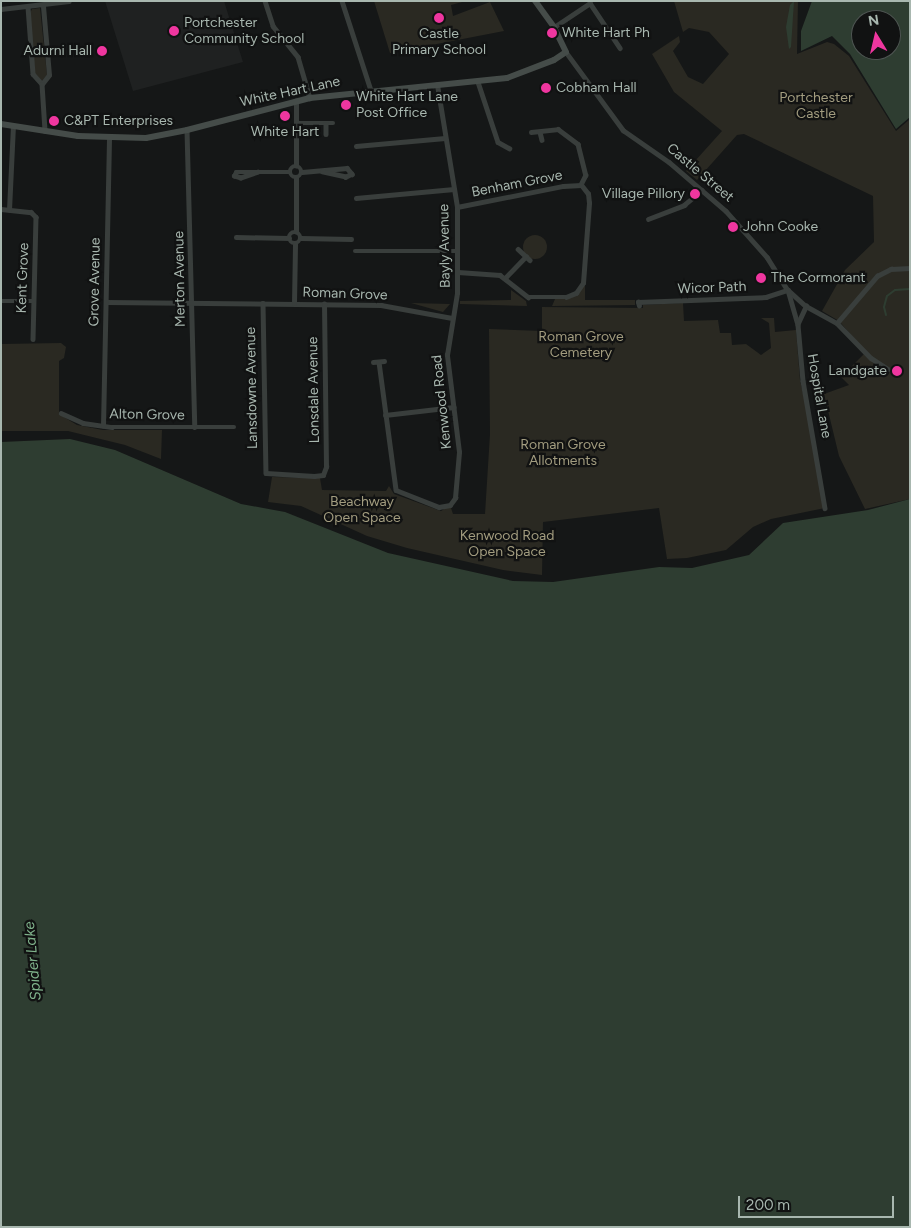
<!DOCTYPE html>
<style>
body{margin:0}
#map{position:relative;width:911px;height:1228px;overflow:hidden;background:#151717;font-family:Figtree,sans-serif}
div>[style]{position:absolute}
.built>*{inset:0;background:#1f2121}
.green>*{inset:0;background:#2a2922}
.round{border-radius:50%}
.water>*{inset:0;background:#2e3d31}
.stream>*{height:2px;margin:-1px;padding:0 1px;transform-origin:1px;border-radius:1px;background:#2e3d31}
.street>*{height:4.5px;margin:-2.25px;padding:0 2.25px;transform-origin:2.25px;border-radius:2.25px;background:#393e3c}
.street>.ring{margin:-2.25px;padding:0;box-sizing:content-box;background:none;border:4.5px solid #393e3c;border-radius:50%}
.secondary>*{height:6px;margin:-3px;padding:0 3px;transform-origin:3px;border-radius:3px;background:#454c49}
.dots>*{width:14px;height:14px;translate:-50% -50%;box-sizing:border-box;border:2px solid #111212;border-radius:50%}
span{translate:-50% -50%;white-space:nowrap;text-align:center;line-height:1.15;-webkit-text-stroke:4.5px #111212;paint-order:stroke}
.poi-label{font-size:14px;color:#a8b7af}
.left{translate:0 -50%;text-align:left}
.right{translate:-100% -50%;text-align:right}
.street-label{font-size:14px;color:#a8b7af}
.park-label{font-size:14px;color:#a29c7f}
.water-label{font-size:15px;color:#7fb28b;font-style:italic}
.frame{position:absolute;inset:0;border:2px solid #a8b7af;pointer-events:none}
.north{position:absolute;left:851px;top:10px;width:50px;height:50px;box-sizing:border-box;background:#111212;border:1px solid #4d5451;border-radius:50%;rotate:351deg;font-size:14px;font-weight:700;line-height:20px;text-align:center;color:#a8b7af}
.north::after{content:'';display:block;margin:auto;width:18px;height:22px;background:#ef369f;clip-path:polygon(50% 0,100% 100%,50% 72%,0 100%)}
.scale{position:absolute;left:738px;top:1196px;width:156px;height:22px;box-sizing:border-box;border:2px solid #a8b7af;border-top:0;padding-left:6px;font-size:15px;line-height:18px;white-space:nowrap;color:#a8b7af;-webkit-text-stroke:4px #111212;paint-order:stroke}
</style>
<div id="map">
<div class="built">
<div style="clip-path:polygon(105px 1px,224px 1px,243px 62px,133px 91px)"></div>
</div>
<div class="green">
<div style="clip-path:polygon(374px 1px,466px 1px,451px 5px,453px 16px,490px 2px,504px 31px,390px 53px)"></div>
<div style="clip-path:polygon(674px 1px,798px 1px,797px 54px,827px 42px,834px 44px,849px 56px,896px 131px,910px 119px,910px 499px,865px 509px,839px 456px,824px 394px,849px 385px,841px 377px,866px 352px,839px 321px,822px 311px,845px 270px,874px 242px,873px 196px,744px 134px,737px 135px,697px 180px,686px 171px,722px 131px,674px 92px,652px 54px,679px 36px,680px 42px,673px 51px,688px 77px,703px 84px,729px 54px,709px 32px,689px 28px,683px 32px)"></div>
<div style="clip-path:polygon(40px 8px,47px 75px,41px 82px,35px 76px,30px 13px,32px 9px)"></div>
<div class="round" style="left:523px;top:235px;width:24px;height:24px"></div>
<div style="clip-path:polygon(585px 282px,585px 300px,635px 300px,635px 305px,552px 306px,555px 299px,578px 294px)"></div>
<div style="clip-path:polygon(511px 290px,526px 301px,527px 306px,460px 304px,460px 301px,511px 300px)"></div>
<div style="clip-path:polygon(411px 303px,450px 304px,443px 312px)"></div>
<div style="clip-path:polygon(683px 303px,684px 321px,718px 320px,720px 333px,731px 333px,732px 345px,746px 344px,761px 355px,771px 348px,769px 323px,761px 318px,774px 318px,775px 332px,796px 330px,800px 380px,822px 479px,825px 508px,771px 519px,753px 527px,726px 550px,687px 558px,667px 559px,659px 508px,543px 522px,542px 575px,503px 570px,407px 548px,367px 536px,301px 506px,268px 502px,272px 477px,320px 478px,322px 490px,386px 491px,389px 486px,394px 494px,441px 511px,450px 505px,453px 514px,485px 514px,490px 434px,489px 329px,542px 331px,542px 307px,643px 308px,643px 305px)"></div>
<div style="clip-path:polygon(61px 343px,66px 347px,64px 358px,59px 361px,59px 414px,77px 425px,103px 430px,162px 430px,161px 459px,125px 445px,68px 431px,1px 431px,1px 344px)"></div>
</div>
<div class="water">
<div style="clip-path:polygon(794px 1px,791px 47px,789px 49px,786px 27px,790px 5px)"></div>
<div style="clip-path:polygon(evenodd,812px 1px,910px 1px,910px 117px,896px 129px,850px 54px,832px 36px,801px 51px,801px 31px,812px 1px,861px 20px,891px 20px,891px 50px,861px 50px,861px 20px)"></div>
<div style="clip-path:polygon(70px 439px,115px 450px,241px 504px,285px 512px,388px 553px,513px 581px,553px 582px,659px 567px,692px 568px,749px 555px,783px 523px,868px 510px,910px 499px,910px 1227px,1px 1227px,1px 442px)"></div>
</div>
<div class="stream">
<div style="left:886px;top:315px;width:8px;rotate:-104deg"></div>
<div style="left:884px;top:307px;width:11px;rotate:-75deg"></div>
<div style="left:887px;top:296px;width:10px;rotate:-37deg"></div>
<div style="left:895px;top:290px;width:15px;rotate:-4deg"></div>
</div>
<div class="street">
<div style="left:265px;top:1px;width:26px;rotate:72deg"></div>
<div style="left:273px;top:26px;width:40px;rotate:51deg"></div>
<div style="left:298px;top:57px;width:43px;rotate:73.7deg"></div>
<div style="left:342px;top:1px;width:94px;rotate:72deg"></div>
<div style="left:28px;top:7px;width:67px;rotate:85.7deg"></div>
<div style="left:33px;top:74px;width:13px;rotate:48deg"></div>
<div style="left:42px;top:84px;width:11px;rotate:-52deg"></div>
<div style="left:49px;top:75px;width:69px;rotate:-95deg"></div>
<div style="left:1px;top:9px;width:68px;rotate:-6.7deg"></div>
<div style="left:554px;top:27px;width:43px;rotate:-33.7deg"></div>
<div style="left:590px;top:3px;width:54px;rotate:56.3deg"></div>
<div style="left:566px;top:52px;width:97px;rotate:53.8deg"></div>
<div style="left:623px;top:130px;width:56px;rotate:34.8deg"></div>
<div style="left:669px;top:162px;width:75px;rotate:40.7deg"></div>
<div style="left:726px;top:211px;width:62px;rotate:48.3deg"></div>
<div style="left:767px;top:257px;width:39px;rotate:58deg"></div>
<div style="left:788px;top:290px;width:24px;rotate:42deg"></div>
<div style="left:806px;top:306px;width:35px;rotate:29deg"></div>
<div style="left:837px;top:323px;width:49px;rotate:45.8deg"></div>
<div style="left:871px;top:358px;width:20px;rotate:33deg"></div>
<div style="left:478px;top:82px;width:63px;rotate:71.6deg"></div>
<div style="left:498px;top:142px;width:13px;rotate:29deg"></div>
<div style="left:42px;top:84px;width:47px;rotate:86.3deg"></div>
<div style="left:296px;top:123px;width:37px"></div>
<div style="left:326px;top:124px;width:10px;rotate:90deg"></div>
<div style="left:187px;top:130px;width:297px;rotate:88.5deg"></div>
<div style="left:531px;top:132px;width:27px;rotate:-6deg"></div>
<div style="left:558px;top:129px;width:25px;rotate:37deg"></div>
<div style="left:578px;top:144px;width:32px;rotate:76deg"></div>
<div style="left:586px;top:175px;width:11px;rotate:117deg"></div>
<div style="left:540px;top:132px;width:8px;rotate:76deg"></div>
<div style="left:356px;top:146px;width:89px;rotate:-5.1deg"></div>
<div class="ring" style="left:290px;top:166px;width:7.5px;height:7.5px"></div>
<div style="left:296px;top:166px;width:65px;rotate:-90deg"></div>
<div style="left:258px;top:172px;width:18px;rotate:161deg"></div>
<div style="left:241px;top:178px;width:7px;rotate:-164deg"></div>
<div style="left:234px;top:176px;width:4px;rotate:-63deg"></div>
<div style="left:236px;top:172px;width:53px"></div>
<div style="left:302px;top:172px;width:45px;rotate:-5.1deg"></div>
<div style="left:347px;top:168px;width:8px;rotate:50deg"></div>
<div style="left:352px;top:174px;width:7px;rotate:153deg"></div>
<div style="left:346px;top:177px;width:24px;rotate:-168deg"></div>
<div style="left:356px;top:198px;width:98px;rotate:-5.2deg"></div>
<div style="left:457px;top:207px;width:108px;rotate:-11.2deg"></div>
<div style="left:563px;top:186px;width:18px;rotate:-3deg"></div>
<div style="left:1px;top:209px;width:30px;rotate:6deg"></div>
<div style="left:31px;top:212px;width:7px;rotate:45deg"></div>
<div style="left:36px;top:217px;width:122px;rotate:91.4deg"></div>
<div style="left:9px;top:210px;width:84px;rotate:-87.3deg"></div>
<div style="left:648px;top:219px;width:39px;rotate:-21deg"></div>
<div style="left:684px;top:205px;width:23px;rotate:-40deg"></div>
<div class="ring" style="left:289px;top:232px;width:7.5px;height:7.5px"></div>
<div style="left:296px;top:232px;width:54px;rotate:-90deg"></div>
<div style="left:236px;top:237px;width:53px;rotate:1.1deg"></div>
<div style="left:301px;top:238px;width:50px;rotate:1.1deg"></div>
<div style="left:518px;top:249px;width:16px;rotate:43deg"></div>
<div style="left:355px;top:251px;width:102px"></div>
<div style="left:458px;top:272px;width:42px;rotate:4.1deg"></div>
<div style="left:500px;top:275px;width:36px;rotate:38deg"></div>
<div style="left:528px;top:297px;width:38px"></div>
<div style="left:566px;top:297px;width:11px;rotate:-22deg"></div>
<div style="left:576px;top:293px;width:12px;rotate:-55deg"></div>
<div style="left:583px;top:283px;width:80px;rotate:-85.7deg"></div>
<div style="left:589px;top:203px;width:9px;rotate:-96deg"></div>
<div style="left:588px;top:194px;width:11px;rotate:-128deg"></div>
<div style="left:505px;top:278px;width:30px;rotate:-46deg"></div>
<div style="left:1px;top:301px;width:33px"></div>
<div style="left:106px;top:302px;width:275px;rotate:0.6deg"></div>
<div style="left:381px;top:305px;width:72px;rotate:10.4deg"></div>
<div style="left:263px;top:303px;width:170px;rotate:89deg"></div>
<div style="left:266px;top:473px;width:48px;rotate:3.6deg"></div>
<div style="left:314px;top:476px;width:9px;rotate:-6deg"></div>
<div style="left:323px;top:475px;width:9px;rotate:-69deg"></div>
<div style="left:326px;top:467px;width:163px;rotate:-90.7deg"></div>
<div style="left:294px;top:303px;width:59px;rotate:-89deg"></div>
<div style="left:639px;top:306px;width:4px;rotate:-104deg"></div>
<div style="left:638px;top:302px;width:128px;rotate:-2.2deg"></div>
<div style="left:766px;top:297px;width:23px;rotate:-18deg"></div>
<div style="left:788px;top:290px;width:36px;rotate:74deg"></div>
<div style="left:798px;top:325px;width:56px;rotate:84.9deg"></div>
<div style="left:803px;top:381px;width:129px;rotate:80.2deg"></div>
<div style="left:798px;top:323px;width:19px;rotate:-65deg"></div>
<div style="left:837px;top:323px;width:62px;rotate:-49.6deg"></div>
<div style="left:877px;top:276px;width:16px;rotate:-27deg"></div>
<div style="left:891px;top:269px;width:19px;rotate:-3deg"></div>
<div style="left:373px;top:362px;width:11px;rotate:-5deg"></div>
<div style="left:379px;top:362px;width:129px;rotate:82.4deg"></div>
<div style="left:396px;top:490px;width:46px;rotate:21.6deg"></div>
<div style="left:439px;top:507px;width:11px;rotate:-10deg"></div>
<div style="left:450px;top:505px;width:9px;rotate:-54deg"></div>
<div style="left:455px;top:498px;width:46px;rotate:-85deg"></div>
<div style="left:459px;top:452px;width:98px;rotate:-97.1deg"></div>
<div style="left:447px;top:355px;width:63px;rotate:-80.8deg"></div>
<div style="left:457px;top:293px;width:86px;rotate:-90deg"></div>
<div style="left:457px;top:207px;width:124px;rotate:-99.3deg"></div>
<div style="left:61px;top:413px;width:24px;rotate:24deg"></div>
<div style="left:83px;top:423px;width:29px;rotate:8deg"></div>
<div style="left:112px;top:427px;width:122px"></div>
<div style="left:385px;top:415px;width:69px;rotate:-6.6deg"></div>
<div style="left:103px;top:426px;width:288px;rotate:-88.8deg"></div>
</div>
<div class="secondary">
<div style="left:1px;top:124px;width:78px;rotate:8.9deg"></div>
<div style="left:78px;top:136px;width:68px;rotate:1.7deg"></div>
<div style="left:146px;top:138px;width:42px;rotate:-11deg"></div>
<div style="left:187px;top:130px;width:127px;rotate:-14.6deg"></div>
<div style="left:310px;top:98px;width:198px;rotate:-5.8deg"></div>
<div style="left:507px;top:78px;width:50px;rotate:-21deg"></div>
<div style="left:554px;top:60px;width:14px;rotate:-34deg"></div>
<div style="left:566px;top:52px;width:28px;rotate:-116deg"></div>
<div style="left:554px;top:27px;width:32px;rotate:-126deg"></div>
</div>
<div class="dots">
<div style="left:439px;top:18px;background:#ef369f"></div>
<div style="left:174px;top:31px;background:#ef369f"></div>
<div style="left:552px;top:33px;background:#ef369f"></div>
<div style="left:102px;top:51px;background:#ef369f"></div>
<div style="left:546px;top:88px;background:#ef369f"></div>
<div style="left:346px;top:105px;background:#ef369f"></div>
<div style="left:285px;top:116px;background:#ef369f"></div>
<div style="left:54px;top:121px;background:#ef369f"></div>
<div style="left:695px;top:194px;background:#ef369f"></div>
<div style="left:733px;top:227px;background:#ef369f"></div>
<div style="left:761px;top:278px;background:#ef369f"></div>
<div style="left:897px;top:371px;background:#ef369f"></div>
</div>
<div class="poi-label">
<span class="left" style="left:184px;top:31px">Portchester<br>Community School</span>
<span class="left" style="left:562px;top:33px">White Hart Ph</span>
<span style="left:439px;top:42px">Castle<br>Primary School</span>
<span class="right" style="left:92px;top:51px">Adurni Hall</span>
<span class="left" style="left:556px;top:88px">Cobham Hall</span>
<span class="left" style="left:356px;top:105px">White Hart Lane<br>Post Office</span>
<span class="left" style="left:64px;top:121px">C&amp;PT Enterprises</span>
<span style="left:285px;top:132px">White Hart</span>
<span class="right" style="left:685px;top:194px">Village Pillory</span>
<span class="left" style="left:743px;top:227px">John Cooke</span>
<span class="left" style="left:771px;top:278px">The Cormorant</span>
<span class="right" style="left:887px;top:371px">Landgate</span>
</div>
<div class="street-label">
<span style="left:290px;top:92px;rotate:-12deg">White Hart Lane</span>
<span style="left:700px;top:173px;rotate:40deg">Castle Street</span>
<span style="left:517px;top:184px;rotate:-11deg">Benham Grove</span>
<span style="left:445px;top:246px;rotate:-91deg">Bayly Avenue</span>
<span style="left:23px;top:278px;rotate:-88deg">Kent Grove</span>
<span style="left:180px;top:279px;rotate:-91deg">Merton Avenue</span>
<span style="left:95px;top:282px;rotate:-89deg">Grove Avenue</span>
<span style="left:712px;top:288px;rotate:-2deg">Wicor Path</span>
<span style="left:345px;top:294px;rotate:2deg">Roman Grove</span>
<span style="left:252px;top:388px;rotate:-91deg">Lansdowne Avenue</span>
<span style="left:314px;top:390px;rotate:-91deg">Lonsdale Avenue</span>
<span style="left:819px;top:396px;rotate:80deg">Hospital Lane</span>
<span style="left:442px;top:402px;rotate:-96deg">Kenwood Road</span>
<span style="left:147px;top:415px;rotate:1deg">Alton Grove</span>
</div>
<div class="park-label">
<span style="left:816px;top:106px">Portchester<br>Castle</span>
<span style="left:581px;top:345px">Roman Grove<br>Cemetery</span>
<span style="left:563px;top:453px">Roman Grove<br>Allotments</span>
<span style="left:362px;top:510px">Beachway<br>Open Space</span>
<span style="left:507px;top:544px">Kenwood Road<br>Open Space</span>
</div>
<div class="water-label">
<span style="left:33px;top:961px;rotate:-95deg">Spider Lake</span>
</div>
<div class="frame"></div>
<div class="north">N</div>
<div class="scale">200 m</div>
</div>
